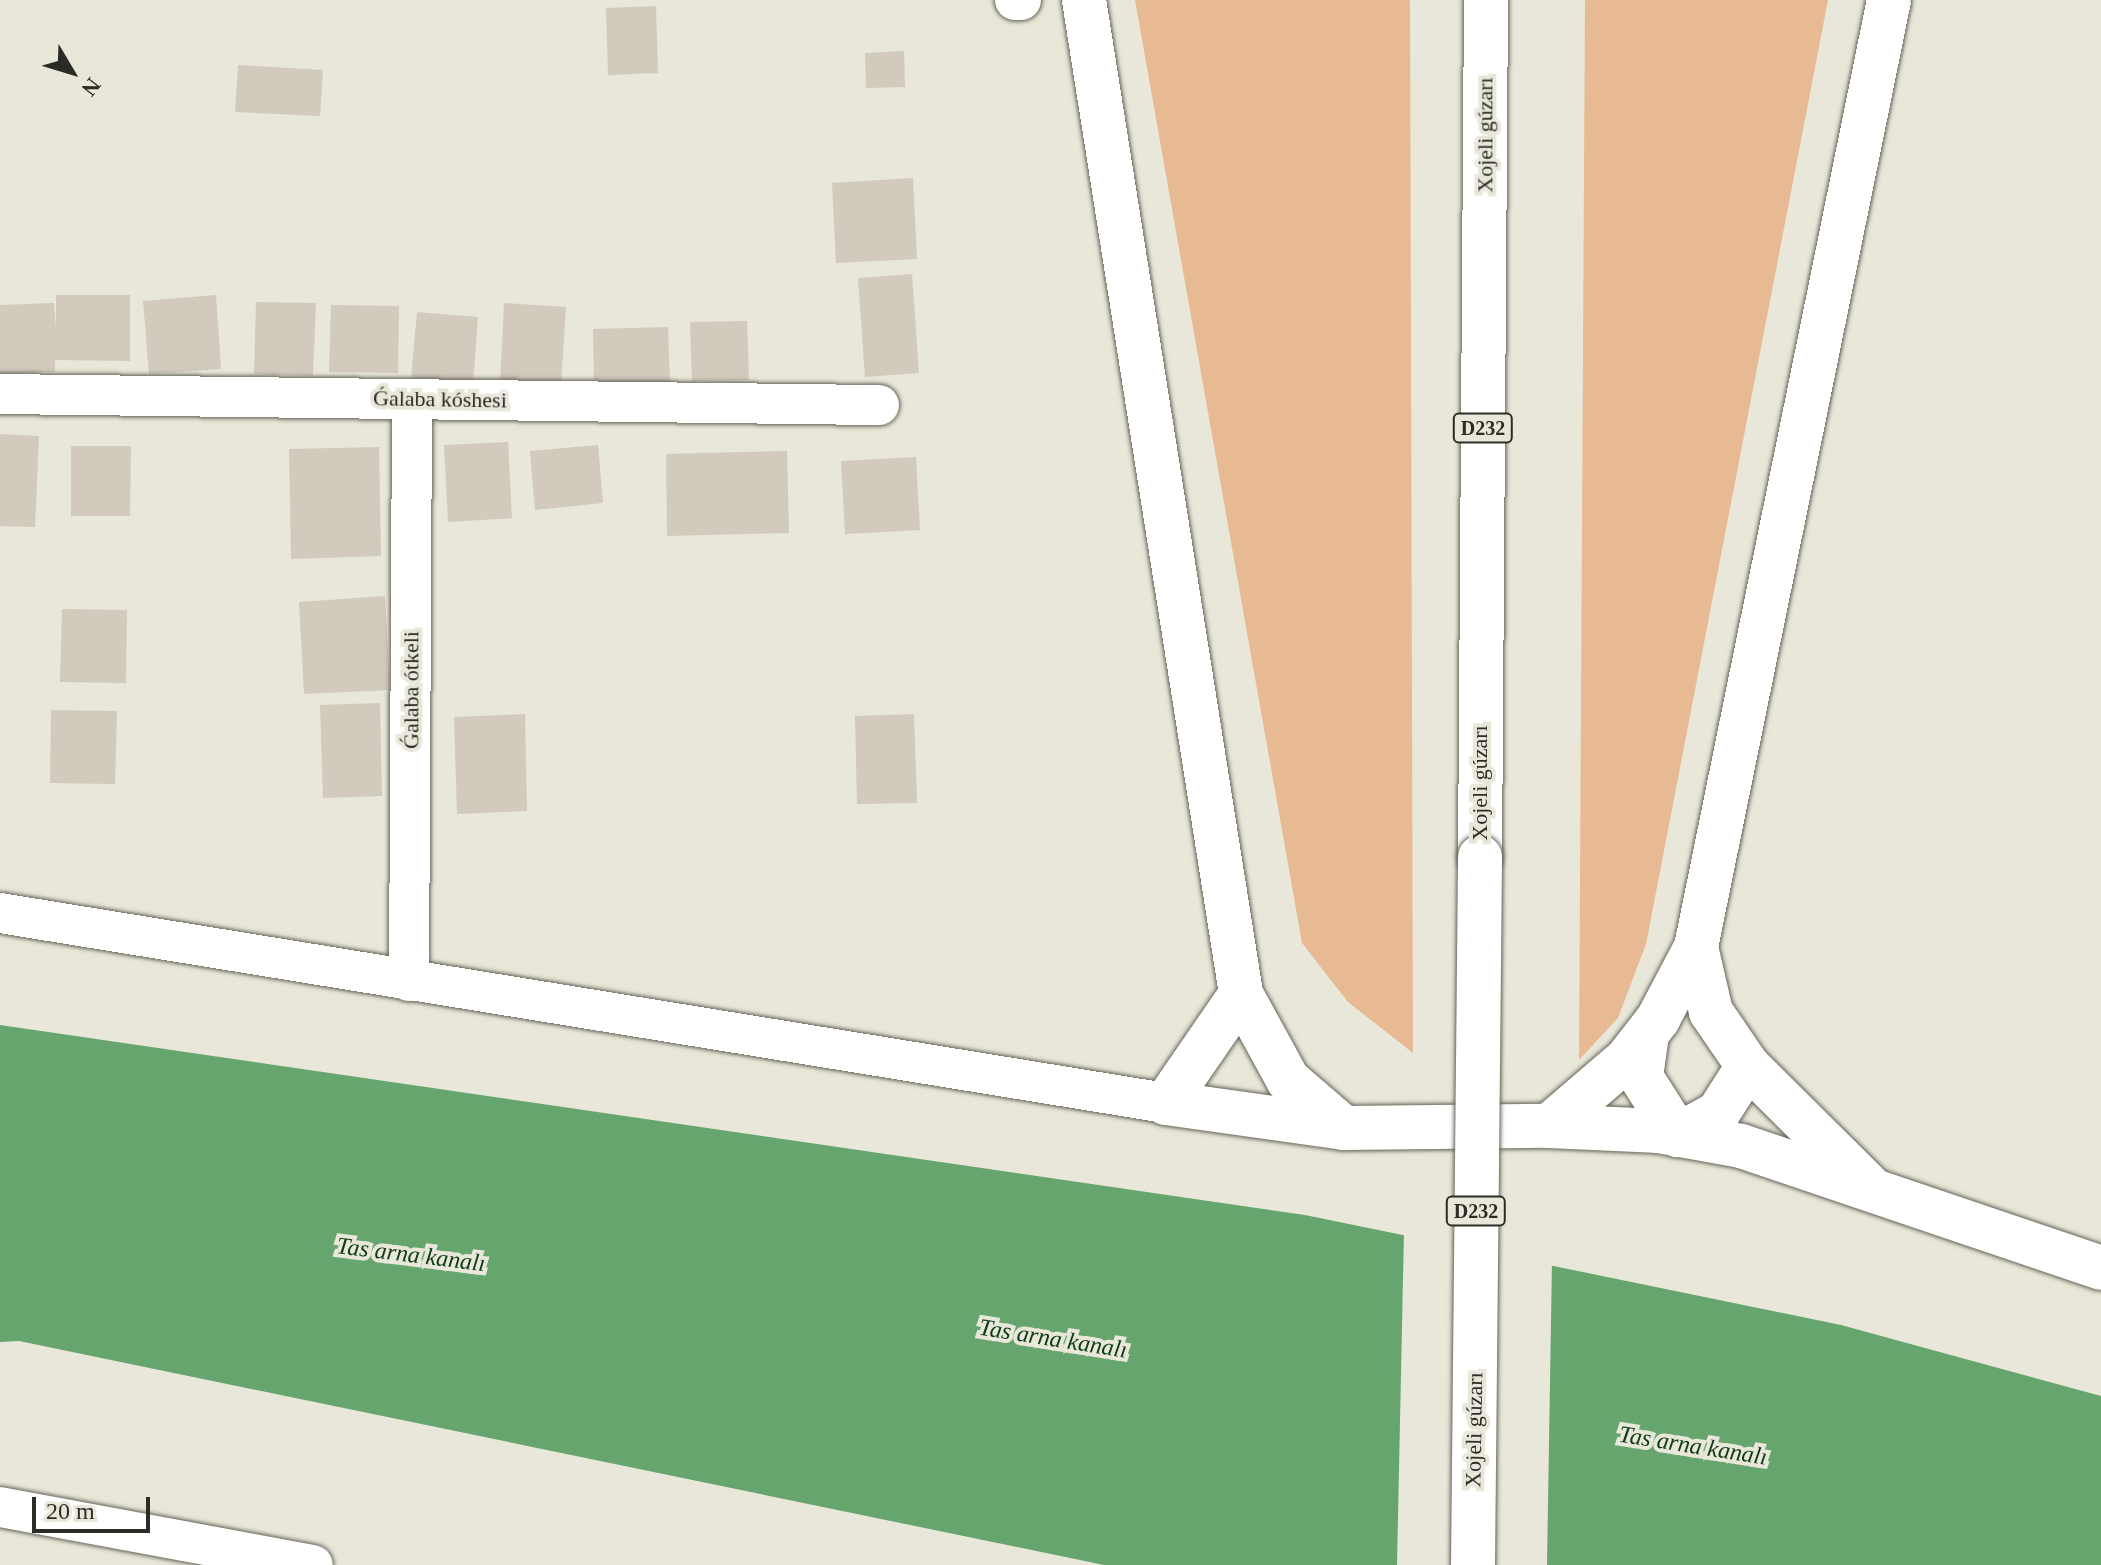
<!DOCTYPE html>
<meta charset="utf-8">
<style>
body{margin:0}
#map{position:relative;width:2101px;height:1565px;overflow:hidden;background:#e8e7d9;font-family:Georgia,serif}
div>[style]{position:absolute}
.green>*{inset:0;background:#e8ba93}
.water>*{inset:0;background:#67a56e}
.pier>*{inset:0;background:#e8e7d9}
.building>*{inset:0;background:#d1cabd}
.roads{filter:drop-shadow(0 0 2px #656458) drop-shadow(0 0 2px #656458)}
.minor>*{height:40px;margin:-20px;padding:0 20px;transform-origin:20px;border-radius:20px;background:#fff}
.tertiary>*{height:44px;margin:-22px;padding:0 22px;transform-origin:22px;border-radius:22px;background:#fff}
.primary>*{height:44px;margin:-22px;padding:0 22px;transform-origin:22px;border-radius:22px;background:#fff}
.bridges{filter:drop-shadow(0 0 2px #656458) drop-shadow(0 0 2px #656458)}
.primary-bridge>*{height:44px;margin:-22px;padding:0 22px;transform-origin:22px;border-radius:22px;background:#fff}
span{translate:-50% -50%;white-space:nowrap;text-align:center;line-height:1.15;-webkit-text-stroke:8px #e8e7d9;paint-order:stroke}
.shield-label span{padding:2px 6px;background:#e8e7d9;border:2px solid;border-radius:6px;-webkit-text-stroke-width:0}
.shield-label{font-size:20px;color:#2c2c26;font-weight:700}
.street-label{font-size:22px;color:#2c2c26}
.water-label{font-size:24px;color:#0d3c17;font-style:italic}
.north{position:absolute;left:32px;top:32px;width:80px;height:80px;-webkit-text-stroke:6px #e8e7d9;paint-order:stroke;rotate:128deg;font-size:22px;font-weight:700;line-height:32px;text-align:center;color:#2c2c26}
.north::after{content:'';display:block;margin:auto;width:28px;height:36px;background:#2c2c26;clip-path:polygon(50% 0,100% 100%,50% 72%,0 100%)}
.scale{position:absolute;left:32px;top:1497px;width:118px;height:36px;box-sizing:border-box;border:4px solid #2c2c26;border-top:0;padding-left:10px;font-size:24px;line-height:28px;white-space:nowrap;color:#2c2c26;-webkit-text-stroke:6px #e8e7d9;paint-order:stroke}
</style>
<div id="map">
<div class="green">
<div style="clip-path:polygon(1135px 0,1410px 0,1413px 1053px,1348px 1002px,1302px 943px)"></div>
<div style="clip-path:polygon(1585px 0,1828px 0,1646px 944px,1618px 1018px,1579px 1060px)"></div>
</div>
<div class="water">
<div style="clip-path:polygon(0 1025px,1305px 1215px,1841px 1325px,2101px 1396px,2101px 1565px,1104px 1565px,19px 1341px,0 1342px)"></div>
</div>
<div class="pier">
<div style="clip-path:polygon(1404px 1231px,1552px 1261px,1547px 1565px,1397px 1565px)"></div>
</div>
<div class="building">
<div style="clip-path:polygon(656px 6px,658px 73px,608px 75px,606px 8px)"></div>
<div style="clip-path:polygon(904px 51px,905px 87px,866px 88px,865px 53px)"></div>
<div style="clip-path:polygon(238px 65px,323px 70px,320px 116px,235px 112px)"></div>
<div style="clip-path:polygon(913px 178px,917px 259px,836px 263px,832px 183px)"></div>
<div style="clip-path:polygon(912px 274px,919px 373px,865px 377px,858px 278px)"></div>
<div style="clip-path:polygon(56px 295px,130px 295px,130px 361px,55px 360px,55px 372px,0 373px,0 305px,54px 303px,56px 329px)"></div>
<div style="clip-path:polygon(216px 295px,221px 369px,149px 374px,143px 301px)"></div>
<div style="clip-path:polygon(256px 302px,316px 303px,313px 376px,254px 374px)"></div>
<div style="clip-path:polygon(504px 303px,566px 307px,561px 386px,500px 383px)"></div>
<div style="clip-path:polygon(331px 305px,399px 306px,398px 373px,329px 372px)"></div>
<div style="clip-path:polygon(417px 312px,478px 317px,473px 384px,411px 378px)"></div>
<div style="clip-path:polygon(747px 321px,749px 380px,692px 381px,690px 322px)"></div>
<div style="clip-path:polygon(668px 327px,670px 384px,594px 386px,593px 329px)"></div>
<div style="clip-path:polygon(0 434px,39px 436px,35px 527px,0 526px)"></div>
<div style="clip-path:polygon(508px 442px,512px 518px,448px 522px,444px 445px)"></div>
<div style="clip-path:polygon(598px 445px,603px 503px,535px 510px,530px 451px)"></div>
<div style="clip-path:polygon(71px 446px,131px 446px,130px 516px,71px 516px)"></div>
<div style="clip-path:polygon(379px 447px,381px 556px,291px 559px,289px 449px)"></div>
<div style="clip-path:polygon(787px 451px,789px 533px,667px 536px,666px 454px)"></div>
<div style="clip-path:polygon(916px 457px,920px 530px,845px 534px,841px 461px)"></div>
<div style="clip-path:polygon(385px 596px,390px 690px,304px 694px,299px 602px)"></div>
<div style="clip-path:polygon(62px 609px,127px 610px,126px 683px,60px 682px)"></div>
<div style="clip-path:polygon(380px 703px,382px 796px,323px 798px,320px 705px)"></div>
<div style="clip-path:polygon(51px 710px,117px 711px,115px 784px,50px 783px)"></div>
<div style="clip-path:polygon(525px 714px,527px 811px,457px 814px,454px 717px)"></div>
<div style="clip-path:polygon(914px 714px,917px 803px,857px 804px,855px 716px)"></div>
</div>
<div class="roads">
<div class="minor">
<div style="left:1015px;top:0;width:6px"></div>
<div style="left:0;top:394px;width:879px;rotate:0.72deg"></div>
<div style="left:0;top:913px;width:1181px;rotate:9.26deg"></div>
<div style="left:409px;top:981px;width:582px;rotate:-89.7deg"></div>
<div style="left:0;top:1507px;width:318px;rotate:10.5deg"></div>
</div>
<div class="tertiary">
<div style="left:1166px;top:1103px;width:180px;rotate:8deg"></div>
<div style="left:1344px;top:1128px;width:205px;rotate:-0.6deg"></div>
<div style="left:1549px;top:1126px;width:110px;rotate:2.6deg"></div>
<div style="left:1659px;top:1131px;width:83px;rotate:10.4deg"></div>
<div style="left:1741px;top:1146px;width:380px;rotate:18.7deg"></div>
</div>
<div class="primary">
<div style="left:1084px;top:0;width:1006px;rotate:81.02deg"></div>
<div style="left:1241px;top:994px;width:98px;rotate:61.3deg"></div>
<div style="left:1288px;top:1080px;width:74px;rotate:40.6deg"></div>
<div style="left:1480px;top:857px;width:857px;rotate:-89.6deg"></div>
<div style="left:1696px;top:947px;width:67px;rotate:77deg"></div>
<div style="left:1711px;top:1012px;width:65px;rotate:55.6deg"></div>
<div style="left:1748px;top:1066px;width:173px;rotate:44.8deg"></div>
<div style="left:1647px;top:1034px;width:43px;rotate:97.9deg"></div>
<div style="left:1641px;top:1077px;width:69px;rotate:57.5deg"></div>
<div style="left:1678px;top:1135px;width:46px;rotate:-28.8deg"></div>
<div style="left:1718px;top:1113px;width:56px;rotate:-57.4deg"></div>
<div style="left:1166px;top:1103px;width:132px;rotate:-55.5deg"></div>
<div style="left:1549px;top:1126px;width:103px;rotate:-40.7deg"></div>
<div style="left:1627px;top:1059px;width:51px;rotate:-52.2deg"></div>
<div style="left:1658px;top:1019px;width:81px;rotate:-62.2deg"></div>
<div style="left:1696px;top:947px;width:966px;rotate:-78.48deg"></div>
</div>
</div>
<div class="bridges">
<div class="primary-bridge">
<div style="left:1473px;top:1565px;width:708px;rotate:-89.43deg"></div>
</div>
</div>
<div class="shield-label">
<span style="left:1483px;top:428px">D232</span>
<span style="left:1476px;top:1211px">D232</span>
</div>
<div class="street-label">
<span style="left:1485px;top:135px;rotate:-90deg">Xojeli gúzarı</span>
<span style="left:440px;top:399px;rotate:1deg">Ǵalaba kóshesi</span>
<span style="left:411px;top:690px;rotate:-90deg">Ǵalaba ótkeli</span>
<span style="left:1480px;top:783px;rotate:-90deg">Xojeli gúzarı</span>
<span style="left:1474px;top:1430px;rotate:-89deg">Xojeli gúzarı</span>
</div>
<div class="water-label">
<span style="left:411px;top:1255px;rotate:7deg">Tas arna kanalı</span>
<span style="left:1053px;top:1339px;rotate:9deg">Tas arna kanalı</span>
<span style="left:1693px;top:1446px;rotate:9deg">Tas arna kanalı</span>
</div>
<div class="north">N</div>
<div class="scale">20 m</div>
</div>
